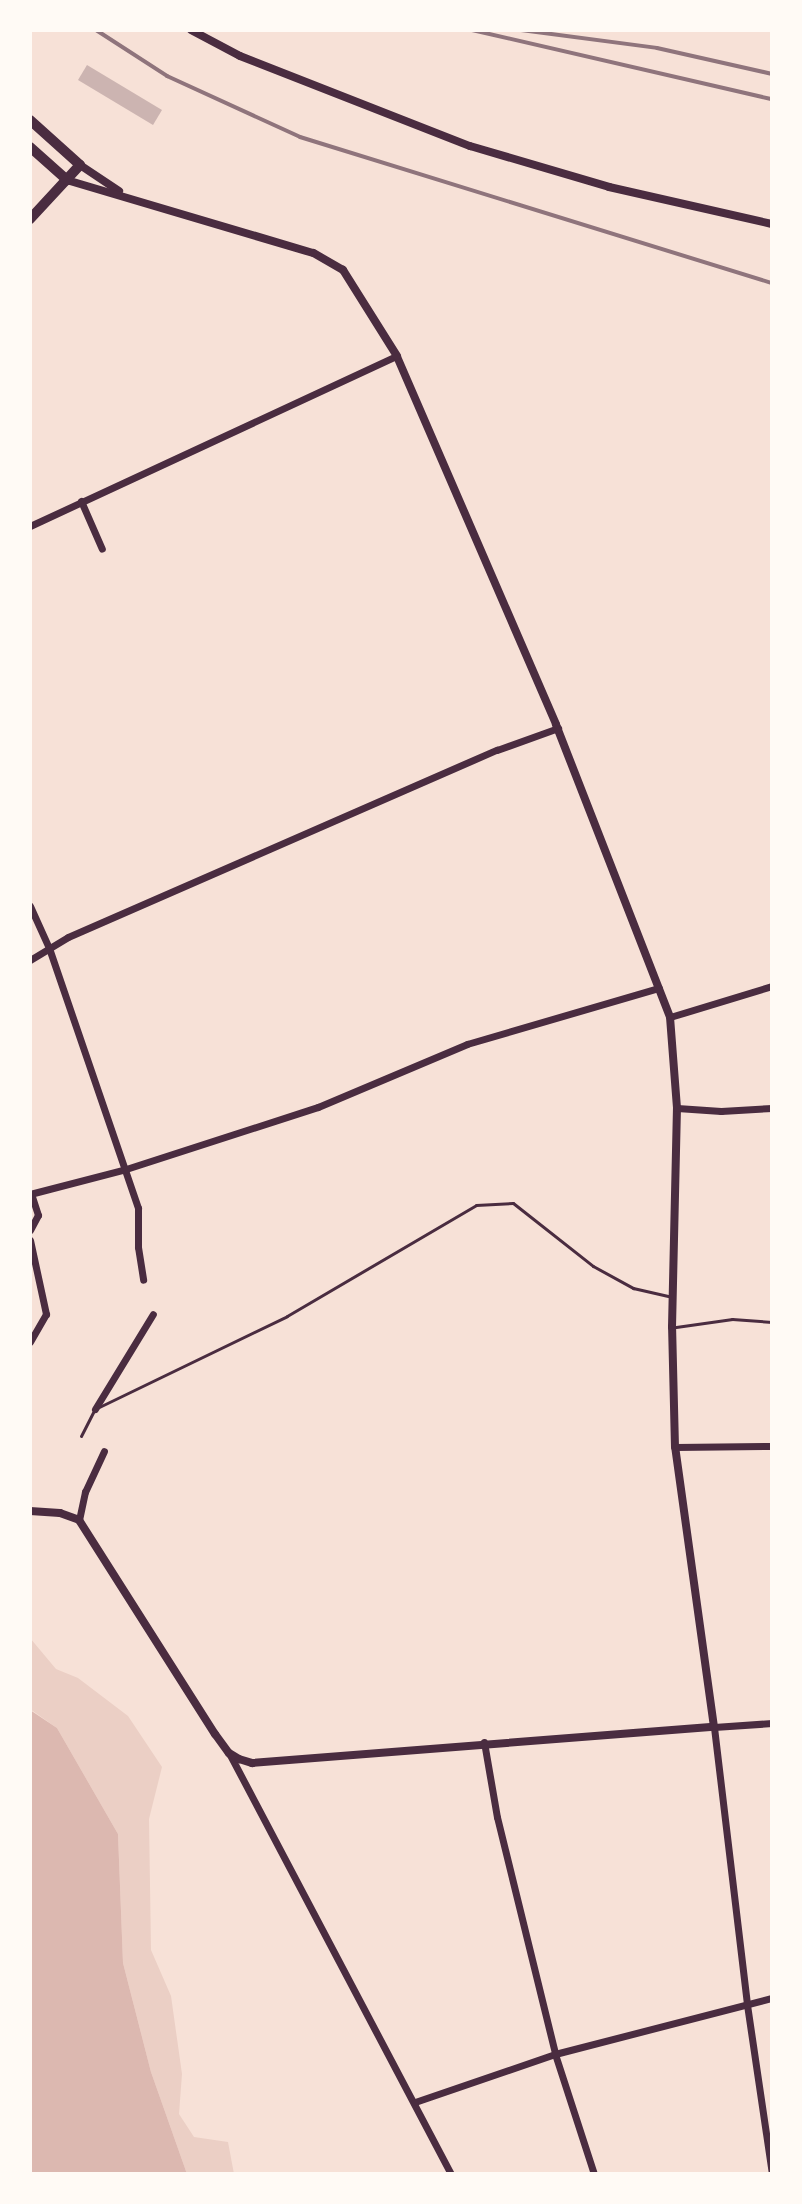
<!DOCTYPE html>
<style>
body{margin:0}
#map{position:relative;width:802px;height:2204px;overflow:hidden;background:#f7e1d7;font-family:Ubuntu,sans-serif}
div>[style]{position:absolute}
.green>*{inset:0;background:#ebcfc5}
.water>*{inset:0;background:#dcb8b0}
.building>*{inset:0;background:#ccb4b1}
.service>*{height:3px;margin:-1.5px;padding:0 1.5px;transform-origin:1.5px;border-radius:1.5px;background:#4a2c40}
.minor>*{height:7px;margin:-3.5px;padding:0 3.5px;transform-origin:3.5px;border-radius:3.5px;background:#4a2c40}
.tertiary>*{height:8px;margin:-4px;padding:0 4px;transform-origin:4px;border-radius:4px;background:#4a2c40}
.primary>*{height:10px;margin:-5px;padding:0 5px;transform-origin:5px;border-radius:5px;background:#4a2c40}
.rail>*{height:4px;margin:-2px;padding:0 2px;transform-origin:2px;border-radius:2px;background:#8f747c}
span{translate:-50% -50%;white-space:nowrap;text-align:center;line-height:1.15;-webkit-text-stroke:7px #fffaf5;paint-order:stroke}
.frame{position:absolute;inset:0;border:32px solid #fffaf5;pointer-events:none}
</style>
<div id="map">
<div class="green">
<div style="clip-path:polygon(30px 1638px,56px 1669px,78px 1678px,128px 1716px,162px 1767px,149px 1819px,151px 1950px,171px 1996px,182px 2074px,179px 2114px,194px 2137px,228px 2142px,234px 2174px,187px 2174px,151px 2072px,123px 1963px,118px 1834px,57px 1728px,30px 1709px)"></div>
</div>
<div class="water">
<div style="clip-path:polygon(30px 1710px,57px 1728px,118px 1834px,123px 1963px,151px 2072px,187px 2174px,30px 2174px)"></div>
</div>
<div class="building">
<div style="clip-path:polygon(87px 65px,162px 110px,153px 125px,78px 80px)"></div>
</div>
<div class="service">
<div style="left:676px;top:1327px;width:57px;rotate:-8.1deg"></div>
<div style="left:732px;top:1319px;width:40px;rotate:4.3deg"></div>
<div style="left:81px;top:1436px;width:30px;rotate:-63deg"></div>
<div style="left:95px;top:1409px;width:213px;rotate:-25.8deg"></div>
<div style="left:287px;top:1316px;width:219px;rotate:-30.4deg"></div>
<div style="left:476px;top:1205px;width:37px;rotate:-3deg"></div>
<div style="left:513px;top:1203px;width:102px;rotate:38.2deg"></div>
<div style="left:593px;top:1266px;width:46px;rotate:28.8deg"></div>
<div style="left:633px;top:1288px;width:37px;rotate:13deg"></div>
</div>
<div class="minor">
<div style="left:81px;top:501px;width:52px;rotate:66.4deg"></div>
<div style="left:30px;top:526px;width:404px;rotate:-24.9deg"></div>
<div style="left:30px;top:906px;width:46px;rotate:65.7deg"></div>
<div style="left:49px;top:948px;width:275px;rotate:71.1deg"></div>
<div style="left:138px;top:1208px;width:39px;rotate:90deg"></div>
<div style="left:138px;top:1247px;width:33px;rotate:81deg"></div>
<div style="left:30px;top:960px;width:44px;rotate:-31.2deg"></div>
<div style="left:68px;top:937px;width:468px;rotate:-23.6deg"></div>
<div style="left:497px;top:750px;width:65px;rotate:-19.8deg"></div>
<div style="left:670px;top:1017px;width:107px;rotate:-16.9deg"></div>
<div style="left:677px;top:1108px;width:44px;rotate:3.9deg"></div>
<div style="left:721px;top:1111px;width:51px;rotate:-3.4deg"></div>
<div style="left:30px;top:1194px;width:99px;rotate:-14.6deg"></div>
<div style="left:126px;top:1169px;width:202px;rotate:-17.9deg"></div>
<div style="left:318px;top:1107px;width:162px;rotate:-22.9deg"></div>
<div style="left:467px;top:1044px;width:200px;rotate:-16.3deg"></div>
<div style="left:30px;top:1230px;width:17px;rotate:-62deg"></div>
<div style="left:38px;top:1215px;width:22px;rotate:-108deg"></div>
<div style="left:30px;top:1240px;width:76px;rotate:77.8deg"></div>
<div style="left:46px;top:1314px;width:32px;rotate:120deg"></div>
<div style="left:95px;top:1409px;width:111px;rotate:-58.6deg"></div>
<div style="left:675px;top:1447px;width:97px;rotate:-0.6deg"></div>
<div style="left:79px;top:1520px;width:29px;rotate:-78deg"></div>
<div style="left:85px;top:1492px;width:45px;rotate:-65.1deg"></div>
<div style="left:484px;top:1742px;width:76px;rotate:80.2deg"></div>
<div style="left:497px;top:1817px;width:244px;rotate:76.2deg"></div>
<div style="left:555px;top:2054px;width:126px;rotate:72deg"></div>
<div style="left:229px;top:1753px;width:476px;rotate:62.2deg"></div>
<div style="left:415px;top:2102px;width:148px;rotate:-18.9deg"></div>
<div style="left:555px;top:2054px;width:224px;rotate:-14.5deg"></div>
<div style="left:772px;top:2174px;width:172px;rotate:-98.4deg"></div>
<div style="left:747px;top:2004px;width:279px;rotate:-96.8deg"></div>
<div style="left:714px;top:1727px;width:58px;rotate:-3.9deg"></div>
</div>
<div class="tertiary">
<div style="left:191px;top:30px;width:55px;rotate:28deg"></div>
<div style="left:240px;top:56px;width:247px;rotate:21.4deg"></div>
<div style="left:470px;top:146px;width:145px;rotate:16.4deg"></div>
<div style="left:609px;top:187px;width:167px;rotate:12.8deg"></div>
<div style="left:80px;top:165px;width:47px;rotate:33.7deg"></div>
<div style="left:30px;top:1511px;width:30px;rotate:4deg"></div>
<div style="left:60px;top:1513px;width:20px;rotate:20deg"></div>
<div style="left:79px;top:1520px;width:254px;rotate:57.6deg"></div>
<div style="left:215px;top:1734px;width:24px;rotate:54deg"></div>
<div style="left:229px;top:1753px;width:12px;rotate:31deg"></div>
<div style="left:239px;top:1759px;width:14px;rotate:17deg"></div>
<div style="left:252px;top:1763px;width:463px;rotate:-4.5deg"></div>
<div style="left:714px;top:1727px;width:283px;rotate:-97.9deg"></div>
<div style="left:675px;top:1447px;width:120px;rotate:-91.4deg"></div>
<div style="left:672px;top:1327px;width:219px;rotate:-88.7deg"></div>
<div style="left:677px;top:1108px;width:91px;rotate:-94.4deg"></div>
<div style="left:670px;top:1017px;width:314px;rotate:-111.3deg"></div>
<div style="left:556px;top:724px;width:401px;rotate:-113.4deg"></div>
<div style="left:397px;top:356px;width:102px;rotate:-122.1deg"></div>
<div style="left:343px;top:270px;width:34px;rotate:-150deg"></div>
<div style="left:313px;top:253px;width:257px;rotate:-163.5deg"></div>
</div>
<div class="primary">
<div style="left:30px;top:120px;width:67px;rotate:42deg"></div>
<div style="left:80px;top:165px;width:74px;rotate:132.8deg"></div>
<div style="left:30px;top:147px;width:50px;rotate:41.7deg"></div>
</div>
<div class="rail">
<div style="left:96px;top:30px;width:85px;rotate:32.9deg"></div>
<div style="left:167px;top:76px;width:146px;rotate:24.6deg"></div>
<div style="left:300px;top:137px;width:494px;rotate:17.2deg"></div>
<div style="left:472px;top:30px;width:308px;rotate:13deg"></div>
<div style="left:521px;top:30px;width:137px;rotate:7.5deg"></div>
<div style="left:657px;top:48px;width:118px;rotate:12.7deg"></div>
</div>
<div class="frame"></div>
</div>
